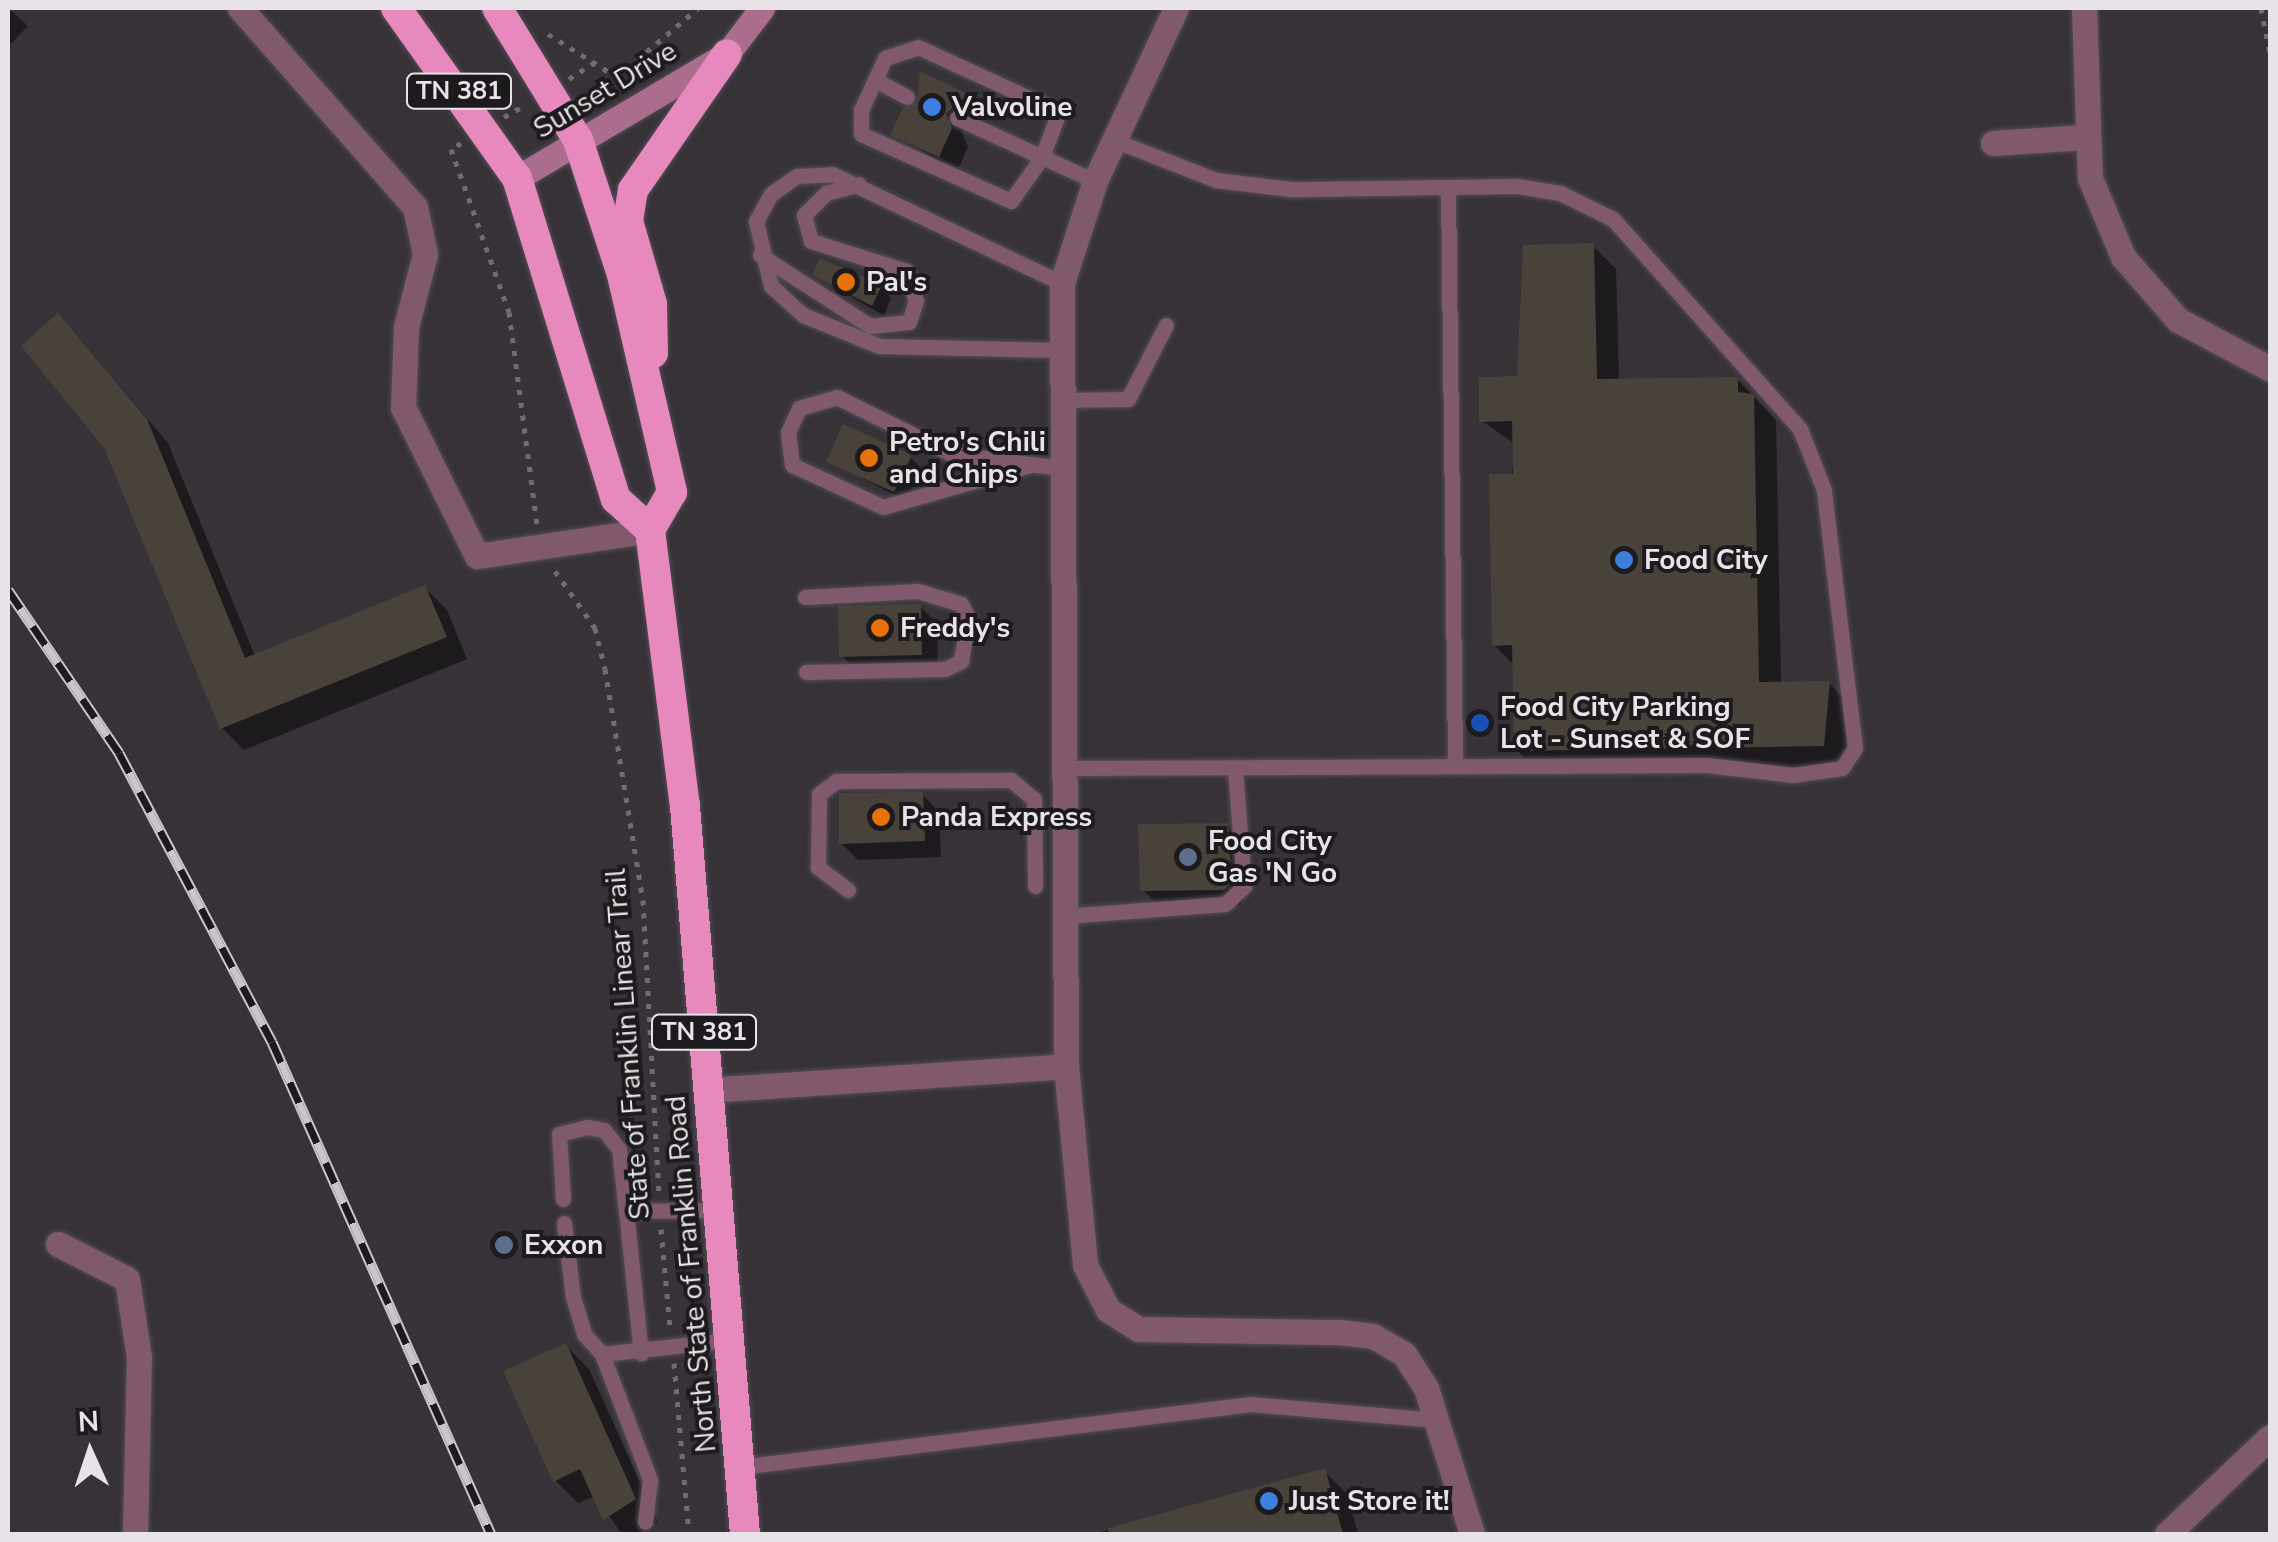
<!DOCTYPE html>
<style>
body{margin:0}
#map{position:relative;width:2278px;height:1542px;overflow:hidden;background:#373138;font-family:"Nunito Sans",sans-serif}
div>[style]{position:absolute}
.shadow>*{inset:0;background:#0007}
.building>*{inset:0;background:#48423a}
.path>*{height:5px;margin-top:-2.5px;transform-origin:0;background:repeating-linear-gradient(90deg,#716c72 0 5px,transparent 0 13px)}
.roads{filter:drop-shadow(0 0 2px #534d54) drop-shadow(0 0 2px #534d54)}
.lane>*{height:15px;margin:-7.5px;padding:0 7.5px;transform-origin:7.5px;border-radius:7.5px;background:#80596d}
.street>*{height:25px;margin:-12.5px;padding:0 12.5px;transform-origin:12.5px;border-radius:12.5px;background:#80596d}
.secondary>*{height:25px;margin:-12.5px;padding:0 12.5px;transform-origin:12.5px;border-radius:12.5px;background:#aa6d8d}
.highway>*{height:30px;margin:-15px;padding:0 15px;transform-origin:15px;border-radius:15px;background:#e789bc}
.rail>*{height:11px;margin-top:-5.5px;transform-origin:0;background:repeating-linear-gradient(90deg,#1d1a1d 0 22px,#c9c5ca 0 44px);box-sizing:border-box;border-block:2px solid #c9c5ca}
.dots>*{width:28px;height:28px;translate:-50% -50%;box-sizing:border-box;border:5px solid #1d1a1d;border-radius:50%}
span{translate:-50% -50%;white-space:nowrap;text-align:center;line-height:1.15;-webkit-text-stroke:8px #1d1a1d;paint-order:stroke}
.shield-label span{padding:2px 8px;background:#1d1a1d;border:2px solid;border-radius:8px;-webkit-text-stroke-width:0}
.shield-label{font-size:25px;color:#e7e3e8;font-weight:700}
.street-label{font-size:28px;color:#e7e3e8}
.poi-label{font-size:28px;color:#e7e3e8;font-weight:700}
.left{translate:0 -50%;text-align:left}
.frame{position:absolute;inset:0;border:10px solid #e7e3e8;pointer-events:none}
.north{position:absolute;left:40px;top:1402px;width:100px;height:100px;-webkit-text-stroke:8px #1d1a1d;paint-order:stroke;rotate:357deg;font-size:28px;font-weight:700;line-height:40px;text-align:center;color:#e7e3e8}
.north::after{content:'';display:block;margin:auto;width:35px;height:45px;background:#e7e3e8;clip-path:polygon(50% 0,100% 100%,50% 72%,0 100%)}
</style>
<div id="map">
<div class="shadow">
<div style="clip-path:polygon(8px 8px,28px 26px,8px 47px)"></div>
<div style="clip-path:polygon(922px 75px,983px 113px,962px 132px,968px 147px,957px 172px,893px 134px,920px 103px)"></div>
<div style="clip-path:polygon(1593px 246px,1616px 269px,1619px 381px,1737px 379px,1776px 420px,1781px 684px,1829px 683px,1852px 707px,1846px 768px,1540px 773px,1517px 750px,1515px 666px,1494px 645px,1515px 444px,1482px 421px,1520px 379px)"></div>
<div style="clip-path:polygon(815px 275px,880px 287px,891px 298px,884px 316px)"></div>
<div style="clip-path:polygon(79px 338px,168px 443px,255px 656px,425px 588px,447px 610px,467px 659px,244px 750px,222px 728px)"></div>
<div style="clip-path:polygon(910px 457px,921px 468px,906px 501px,829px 461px)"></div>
<div style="clip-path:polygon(920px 606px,937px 623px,938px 671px,859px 673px,842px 656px)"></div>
<div style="clip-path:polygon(922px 794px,939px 812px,941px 857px,858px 860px,841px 843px)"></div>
<div style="clip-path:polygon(1227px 826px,1244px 843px,1241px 906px,1160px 907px,1143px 890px)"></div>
<div style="clip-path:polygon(566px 1346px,589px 1369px,658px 1522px,638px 1534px,622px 1534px,595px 1496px,578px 1503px,555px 1480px)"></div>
<div style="clip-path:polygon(1324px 1471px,1347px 1494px,1358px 1534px,1093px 1534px)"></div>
</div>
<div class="building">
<div style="clip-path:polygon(920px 71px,968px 94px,946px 114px,952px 128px,939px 157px,890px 135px,903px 107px,917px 101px)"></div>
<div style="clip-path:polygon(1594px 243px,1597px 379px,1738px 377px,1738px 392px,1754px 394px,1759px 682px,1830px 681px,1824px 746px,1514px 751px,1512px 645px,1492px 646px,1489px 474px,1513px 474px,1512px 421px,1479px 422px,1479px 377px,1517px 376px,1523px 245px)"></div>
<div style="clip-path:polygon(820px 258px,882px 285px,872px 306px,812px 275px)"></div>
<div style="clip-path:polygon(58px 313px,147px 419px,245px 658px,425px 585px,447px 637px,220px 729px,104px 448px,21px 346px)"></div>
<div style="clip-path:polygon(843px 424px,912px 455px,894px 492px,826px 462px)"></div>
<div style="clip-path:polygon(921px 604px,922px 655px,839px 657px,838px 606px)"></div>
<div style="clip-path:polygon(923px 792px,925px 841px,839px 844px,839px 793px)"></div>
<div style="clip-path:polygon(1228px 823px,1232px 882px,1224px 890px,1140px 891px,1138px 824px)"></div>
<div style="clip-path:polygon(566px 1343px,636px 1499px,603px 1520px,580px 1469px,553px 1482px,503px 1371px)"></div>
<div style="clip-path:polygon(1325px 1468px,1343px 1534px,1109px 1534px,1108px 1528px)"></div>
</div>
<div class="path">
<div style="left:2261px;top:8px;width:47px;rotate:78.9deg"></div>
<div style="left:548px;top:34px;width:81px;rotate:31.9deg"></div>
<div style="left:617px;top:77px;width:106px;rotate:-40.4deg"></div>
<div style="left:569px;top:79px;width:30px;rotate:-33deg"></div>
<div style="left:504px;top:117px;width:24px;rotate:-30deg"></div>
<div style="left:461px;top:143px;width:12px;rotate:149deg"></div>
<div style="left:451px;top:149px;width:173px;rotate:70.4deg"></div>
<div style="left:509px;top:312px;width:214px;rotate:82.5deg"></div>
<div style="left:555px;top:571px;width:70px;rotate:54.9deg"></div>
<div style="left:595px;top:628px;width:42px;rotate:76.3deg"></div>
<div style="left:605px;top:669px;width:234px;rotate:80.7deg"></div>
<div style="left:643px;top:900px;width:293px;rotate:86.9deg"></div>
<div style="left:661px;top:1229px;width:98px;rotate:84.8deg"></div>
<div style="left:674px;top:1363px;width:172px;rotate:85deg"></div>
</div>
<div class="roads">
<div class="lane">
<div style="left:875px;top:80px;width:36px;rotate:28deg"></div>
<div style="left:957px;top:118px;width:94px;rotate:24.6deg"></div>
<div style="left:1042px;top:157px;width:54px;rotate:125.2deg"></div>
<div style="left:1011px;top:201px;width:164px;rotate:-155.9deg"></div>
<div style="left:861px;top:134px;width:24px;rotate:-90deg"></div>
<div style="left:861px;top:110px;width:57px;rotate:-65.2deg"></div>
<div style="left:885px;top:58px;width:35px;rotate:-18deg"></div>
<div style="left:918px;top:47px;width:155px;rotate:24.7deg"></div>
<div style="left:1059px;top:112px;width:48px;rotate:110.7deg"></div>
<div style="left:1042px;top:157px;width:58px;rotate:24.4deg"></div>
<div style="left:1448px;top:187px;width:577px;rotate:89.3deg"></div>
<div style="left:760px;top:255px;width:131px;rotate:32.8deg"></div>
<div style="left:870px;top:326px;width:39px;rotate:-6deg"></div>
<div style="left:909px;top:322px;width:22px;rotate:-72deg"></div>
<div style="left:916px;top:301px;width:32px;rotate:-108deg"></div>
<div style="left:906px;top:271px;width:100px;rotate:-162.5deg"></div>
<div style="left:811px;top:241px;width:27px;rotate:-105deg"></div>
<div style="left:804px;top:215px;width:31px;rotate:-45deg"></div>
<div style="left:826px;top:193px;width:34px;rotate:-15deg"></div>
<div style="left:1058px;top:350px;width:179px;rotate:-178.7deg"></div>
<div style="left:879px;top:346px;width:82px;rotate:-157.8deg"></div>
<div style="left:803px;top:315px;width:43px;rotate:-137.8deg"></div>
<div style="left:771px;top:286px;width:67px;rotate:-103deg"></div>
<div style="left:756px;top:221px;width:31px;rotate:-61deg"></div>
<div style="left:771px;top:194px;width:32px;rotate:-35deg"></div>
<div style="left:797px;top:176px;width:35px;rotate:-3deg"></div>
<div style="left:832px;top:174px;width:255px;rotate:25.4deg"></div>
<div style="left:1060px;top:400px;width:68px;rotate:-0.8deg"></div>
<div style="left:1128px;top:399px;width:83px;rotate:-62.8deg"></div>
<div style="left:1030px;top:465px;width:153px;rotate:164.1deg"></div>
<div style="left:883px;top:507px;width:100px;rotate:-155.2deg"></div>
<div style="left:792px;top:465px;width:33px;rotate:-97deg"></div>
<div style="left:788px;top:432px;width:26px;rotate:-65deg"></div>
<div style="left:799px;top:408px;width:40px;rotate:-16deg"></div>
<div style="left:837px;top:397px;width:128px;rotate:26.4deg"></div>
<div style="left:952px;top:454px;width:110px;rotate:7.3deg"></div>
<div style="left:805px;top:597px;width:113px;rotate:-3deg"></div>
<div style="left:918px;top:591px;width:45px;rotate:16.8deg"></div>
<div style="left:961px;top:604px;width:16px;rotate:63deg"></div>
<div style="left:968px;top:618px;width:44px;rotate:99.2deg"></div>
<div style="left:961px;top:661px;width:18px;rotate:153deg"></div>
<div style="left:945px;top:669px;width:139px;rotate:178.8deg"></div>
<div style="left:1068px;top:768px;width:639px;rotate:-0.27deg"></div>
<div style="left:1707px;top:765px;width:87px;rotate:6.6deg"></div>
<div style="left:1793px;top:775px;width:49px;rotate:-8.1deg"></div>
<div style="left:1842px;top:768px;width:24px;rotate:-57deg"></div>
<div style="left:1855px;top:748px;width:260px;rotate:-96.9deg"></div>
<div style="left:1824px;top:490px;width:66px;rotate:-111.5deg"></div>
<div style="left:1800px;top:429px;width:281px;rotate:-131.7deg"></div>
<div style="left:1613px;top:219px;width:59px;rotate:-153.9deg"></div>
<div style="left:1560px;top:193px;width:44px;rotate:-170.8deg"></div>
<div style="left:1517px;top:186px;width:227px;rotate:179.2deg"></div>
<div style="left:1290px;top:189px;width:75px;rotate:-173.1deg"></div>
<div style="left:1216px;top:180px;width:107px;rotate:-158.7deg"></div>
<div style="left:848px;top:890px;width:38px;rotate:-143deg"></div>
<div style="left:818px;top:867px;width:73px;rotate:-89.2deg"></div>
<div style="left:819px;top:794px;width:21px;rotate:-37deg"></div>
<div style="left:836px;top:781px;width:175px;rotate:-0.3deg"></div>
<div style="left:1011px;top:780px;width:30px;rotate:40deg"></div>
<div style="left:1034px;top:799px;width:87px;rotate:89.3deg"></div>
<div style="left:1064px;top:916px;width:161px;rotate:-4.3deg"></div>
<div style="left:1225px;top:904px;width:26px;rotate:-43deg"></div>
<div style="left:1244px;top:886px;width:118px;rotate:-94.4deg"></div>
<div style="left:563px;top:1199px;width:65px;rotate:-93.5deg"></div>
<div style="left:559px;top:1134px;width:29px;rotate:-14deg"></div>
<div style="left:587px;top:1127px;width:17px;rotate:10deg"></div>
<div style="left:604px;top:1130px;width:24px;rotate:52deg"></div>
<div style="left:619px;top:1149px;width:62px;rotate:83.6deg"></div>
<div style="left:626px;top:1211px;width:93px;rotate:-0.6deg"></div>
<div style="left:626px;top:1211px;width:143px;rotate:84deg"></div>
<div style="left:564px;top:1223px;width:75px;rotate:83.1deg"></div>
<div style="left:573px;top:1297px;width:39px;rotate:73deg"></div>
<div style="left:584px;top:1334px;width:27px;rotate:48deg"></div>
<div style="left:602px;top:1354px;width:129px;rotate:-6.2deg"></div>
<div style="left:602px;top:1354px;width:135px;rotate:69.1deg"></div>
<div style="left:650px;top:1480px;width:42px;rotate:96.8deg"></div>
<div style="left:740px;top:1467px;width:514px;rotate:-7.04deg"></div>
<div style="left:1250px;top:1404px;width:187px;rotate:4.9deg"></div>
</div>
<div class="street">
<div style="left:240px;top:8px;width:265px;rotate:48.7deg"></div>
<div style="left:415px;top:207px;width:48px;rotate:78deg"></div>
<div style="left:425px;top:254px;width:75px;rotate:104.6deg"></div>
<div style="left:406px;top:327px;width:80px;rotate:92.1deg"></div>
<div style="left:403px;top:407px;width:166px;rotate:63.6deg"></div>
<div style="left:477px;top:556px;width:175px;rotate:-8.5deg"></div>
<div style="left:1176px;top:8px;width:191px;rotate:115.1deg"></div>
<div style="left:1095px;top:181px;width:107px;rotate:107.9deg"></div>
<div style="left:1062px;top:283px;width:783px;rotate:89.71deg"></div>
<div style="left:1066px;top:1066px;width:200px;rotate:84.5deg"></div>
<div style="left:1085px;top:1265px;width:51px;rotate:62.9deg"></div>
<div style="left:1108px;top:1310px;width:36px;rotate:32deg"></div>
<div style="left:1138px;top:1329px;width:202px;rotate:0.9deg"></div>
<div style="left:1340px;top:1332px;width:33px;rotate:7deg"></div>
<div style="left:1373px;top:1336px;width:36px;rotate:30deg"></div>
<div style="left:1404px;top:1354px;width:40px;rotate:57.1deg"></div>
<div style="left:1426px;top:1388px;width:153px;rotate:72.5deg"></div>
<div style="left:2084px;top:8px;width:170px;rotate:88deg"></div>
<div style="left:2090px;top:178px;width:86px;rotate:67.3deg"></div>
<div style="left:2123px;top:257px;width:84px;rotate:48.9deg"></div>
<div style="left:2178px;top:320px;width:104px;rotate:28deg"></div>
<div style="left:1993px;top:143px;width:92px;rotate:-3.7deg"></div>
<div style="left:708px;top:1090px;width:359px;rotate:-3.8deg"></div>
<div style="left:58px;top:1244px;width:77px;rotate:26.9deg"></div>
<div style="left:127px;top:1279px;width:79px;rotate:81.3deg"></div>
<div style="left:139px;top:1357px;width:177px;rotate:91.3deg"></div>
<div style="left:2167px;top:1534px;width:141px;rotate:-43.3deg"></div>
</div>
<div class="secondary">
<div style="left:517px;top:178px;width:244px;rotate:-30.6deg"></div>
<div style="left:727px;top:54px;width:58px;rotate:-52.7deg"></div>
</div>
<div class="highway">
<div style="left:396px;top:8px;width:209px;rotate:54.6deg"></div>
<div style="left:517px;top:178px;width:336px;rotate:72.9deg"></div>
<div style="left:616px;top:499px;width:46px;rotate:42.4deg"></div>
<div style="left:497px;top:8px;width:155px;rotate:58.5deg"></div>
<div style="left:578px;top:140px;width:142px;rotate:71.9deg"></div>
<div style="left:622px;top:275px;width:223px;rotate:77deg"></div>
<div style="left:672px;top:492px;width:44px;rotate:120.1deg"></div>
<div style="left:650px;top:530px;width:278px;rotate:82.8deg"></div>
<div style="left:685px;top:806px;width:730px;rotate:85.29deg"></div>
<div style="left:653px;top:353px;width:49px;rotate:-91.2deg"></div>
<div style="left:652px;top:304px;width:86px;rotate:-106.1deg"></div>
<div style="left:628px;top:221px;width:31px;rotate:-81deg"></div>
<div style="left:633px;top:190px;width:165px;rotate:-55.3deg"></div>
</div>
</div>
<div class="rail">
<div style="left:8px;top:590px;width:197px;rotate:55.7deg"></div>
<div style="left:119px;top:753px;width:327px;rotate:62.1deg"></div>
<div style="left:272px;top:1042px;width:539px;rotate:66.01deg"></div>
</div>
<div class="dots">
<div style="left:932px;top:107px;background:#3f7fe0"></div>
<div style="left:846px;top:282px;background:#e8710a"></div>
<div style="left:869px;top:458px;background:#e8710a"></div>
<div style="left:1624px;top:560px;background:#3f7fe0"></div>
<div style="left:880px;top:628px;background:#e8710a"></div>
<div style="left:1480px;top:723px;background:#1a4fb4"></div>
<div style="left:881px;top:817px;background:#e8710a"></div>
<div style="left:1188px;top:857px;background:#5c6f8a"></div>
<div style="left:504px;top:1245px;background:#5c6f8a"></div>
<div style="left:1269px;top:1501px;background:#3f7fe0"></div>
</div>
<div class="shield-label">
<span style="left:459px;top:91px">TN 381</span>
<span style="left:704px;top:1032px">TN 381</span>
</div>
<div class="street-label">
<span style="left:605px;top:90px;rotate:-31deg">Sunset Drive</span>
<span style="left:628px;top:1044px;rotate:-94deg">State of Franklin Linear Trail</span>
<span style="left:691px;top:1274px;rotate:-95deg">North State of Franklin Road</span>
</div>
<div class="poi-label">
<span class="left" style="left:952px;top:107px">Valvoline</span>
<span class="left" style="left:866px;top:282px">Pal's</span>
<span class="left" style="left:889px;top:458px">Petro's Chili<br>and Chips</span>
<span class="left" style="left:1644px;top:560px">Food City</span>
<span class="left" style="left:900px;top:628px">Freddy's</span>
<span class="left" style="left:1500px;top:723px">Food City Parking<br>Lot - Sunset &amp; SOF</span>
<span class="left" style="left:901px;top:817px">Panda Express</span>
<span class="left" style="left:1208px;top:857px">Food City<br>Gas 'N Go</span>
<span class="left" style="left:524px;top:1245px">Exxon</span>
<span class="left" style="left:1289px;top:1501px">Just Store it!</span>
</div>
<div class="frame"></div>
<div class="north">N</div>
</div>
